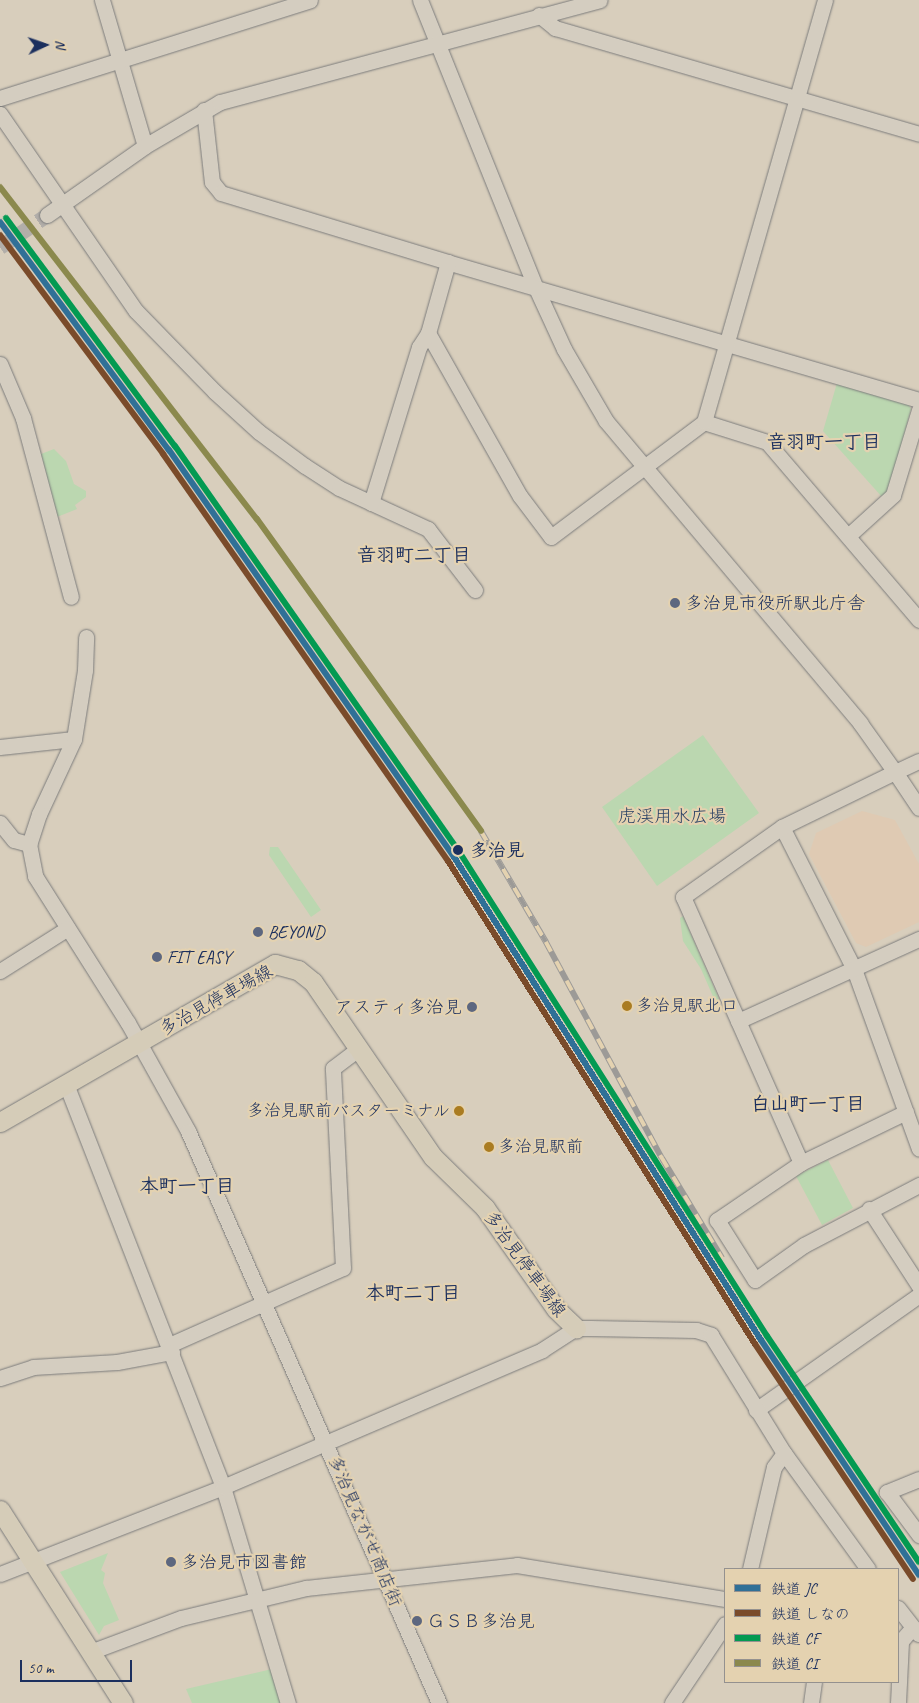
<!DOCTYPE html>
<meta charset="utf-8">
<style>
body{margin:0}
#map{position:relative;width:919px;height:1703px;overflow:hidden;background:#d8cebc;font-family:Caveat,"Klee One",sans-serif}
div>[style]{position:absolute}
.built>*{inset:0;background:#dfcab3}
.green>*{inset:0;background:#bbd7b0}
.minor-tunnel>*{height:15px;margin-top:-7.5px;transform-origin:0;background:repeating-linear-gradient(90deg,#b2aea9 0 15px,transparent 0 23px)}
.roads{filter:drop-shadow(0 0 1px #7c7c7c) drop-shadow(0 0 1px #7c7c7c)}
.minor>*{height:15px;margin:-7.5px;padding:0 7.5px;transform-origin:7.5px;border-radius:7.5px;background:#d4cdc0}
.major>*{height:19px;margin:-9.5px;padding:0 9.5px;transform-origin:9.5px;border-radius:9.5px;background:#d5ccb8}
.rail>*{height:5.5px;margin-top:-2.75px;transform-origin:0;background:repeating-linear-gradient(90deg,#e4d2b0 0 11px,#9c9a97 0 22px);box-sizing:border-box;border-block:1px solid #9c9a97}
.rail-1>*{height:6px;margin:-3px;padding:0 3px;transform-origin:3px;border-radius:3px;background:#307097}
.rail-2>*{height:6px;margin:-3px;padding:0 3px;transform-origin:3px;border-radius:3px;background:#7a4b2a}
.rail-3>*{height:6px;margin:-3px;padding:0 3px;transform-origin:3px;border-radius:3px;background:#039a52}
.rail-4>*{height:6px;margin:-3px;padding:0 3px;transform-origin:3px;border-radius:3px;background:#8b894d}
.dots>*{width:14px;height:14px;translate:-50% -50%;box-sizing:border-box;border:2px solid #e4d2b0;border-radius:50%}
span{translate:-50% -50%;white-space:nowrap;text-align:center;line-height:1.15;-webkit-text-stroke:4.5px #e4d2b0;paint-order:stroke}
.bus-label{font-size:17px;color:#1b2f5e}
.left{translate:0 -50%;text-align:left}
.right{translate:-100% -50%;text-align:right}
.poi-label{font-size:18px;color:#1b2f5e}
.park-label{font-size:18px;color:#294165}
.stop-label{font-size:18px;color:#1b2f5e;font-weight:700}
.street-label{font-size:18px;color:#1b2f5e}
.neighbourhood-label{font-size:19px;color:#1b2f5e;font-weight:700}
.legend{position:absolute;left:724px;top:1568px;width:175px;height:115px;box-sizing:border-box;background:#e4d2b0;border:1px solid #94918f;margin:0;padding:6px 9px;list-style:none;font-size:15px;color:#1b2f5e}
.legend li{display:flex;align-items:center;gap:10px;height:25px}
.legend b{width:25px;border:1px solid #94918f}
.north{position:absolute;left:20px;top:20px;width:50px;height:50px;-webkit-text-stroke:4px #e4d2b0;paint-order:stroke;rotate:87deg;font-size:14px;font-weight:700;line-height:20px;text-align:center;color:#1b2f5e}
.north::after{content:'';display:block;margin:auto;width:18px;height:22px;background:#1b2f5e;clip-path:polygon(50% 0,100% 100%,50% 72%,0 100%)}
.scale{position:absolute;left:20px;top:1660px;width:112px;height:22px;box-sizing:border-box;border:2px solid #1b2f5e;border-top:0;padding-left:6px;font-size:15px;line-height:18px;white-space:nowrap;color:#1b2f5e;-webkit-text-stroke:4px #e4d2b0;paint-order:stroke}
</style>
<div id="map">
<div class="built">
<div style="clip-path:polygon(862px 811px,895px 820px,919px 864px,919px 922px,866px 947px,856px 943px,809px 854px,816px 833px)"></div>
</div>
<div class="green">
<div style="clip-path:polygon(837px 383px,907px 402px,911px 409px,889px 491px,882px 497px,823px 431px)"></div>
<div style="clip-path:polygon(54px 449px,66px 461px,74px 484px,86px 491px,86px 497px,75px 505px,77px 509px,57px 517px,41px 454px)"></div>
<div style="clip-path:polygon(703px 735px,759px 813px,657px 886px,602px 807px)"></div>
<div style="clip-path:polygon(270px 847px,278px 847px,321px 910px,311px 917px,269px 855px)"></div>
<div style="clip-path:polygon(683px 916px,719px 999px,715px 1001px,701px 969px,683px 941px,680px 918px)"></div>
<div style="clip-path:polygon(828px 1160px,853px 1208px,822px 1225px,796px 1176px)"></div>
<div style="clip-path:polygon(108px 1553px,101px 1570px,105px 1573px,103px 1583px,119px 1620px,104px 1626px,99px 1635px,60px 1572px)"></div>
<div style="clip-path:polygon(272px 1669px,281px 1703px,192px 1703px,186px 1689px)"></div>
</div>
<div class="minor-tunnel">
<div style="left:0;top:247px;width:57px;rotate:-34.2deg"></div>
</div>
<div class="roads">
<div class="minor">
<div style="left:102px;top:0;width:152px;rotate:73.6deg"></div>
<div style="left:420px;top:0;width:310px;rotate:68.1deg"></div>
<div style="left:536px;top:288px;width:67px;rotate:65.3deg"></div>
<div style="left:564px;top:349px;width:83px;rotate:59.7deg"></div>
<div style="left:606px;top:421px;width:395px;rotate:49.9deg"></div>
<div style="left:860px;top:723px;width:60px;rotate:54.5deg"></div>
<div style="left:895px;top:772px;width:26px;rotate:-25deg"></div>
<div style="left:539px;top:15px;width:21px;rotate:39deg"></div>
<div style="left:555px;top:28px;width:379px;rotate:16.2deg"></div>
<div style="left:0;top:98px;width:325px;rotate:-17.5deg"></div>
<div style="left:204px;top:110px;width:72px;rotate:83.7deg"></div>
<div style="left:212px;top:182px;width:14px;rotate:51deg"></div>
<div style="left:221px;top:193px;width:237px;rotate:16.9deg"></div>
<div style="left:0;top:114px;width:239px;rotate:55.4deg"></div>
<div style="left:136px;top:311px;width:113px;rotate:45.7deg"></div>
<div style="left:215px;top:392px;width:59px;rotate:42.3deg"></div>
<div style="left:259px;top:432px;width:57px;rotate:36.5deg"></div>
<div style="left:305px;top:466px;width:40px;rotate:32.9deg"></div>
<div style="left:339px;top:488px;width:98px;rotate:24.7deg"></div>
<div style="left:428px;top:529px;width:77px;rotate:52.4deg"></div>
<div style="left:47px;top:215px;width:120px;rotate:-35.1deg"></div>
<div style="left:145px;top:146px;width:87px;rotate:-30.4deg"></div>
<div style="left:220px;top:102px;width:393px;rotate:-15deg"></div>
<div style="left:0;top:364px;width:59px;rotate:66.9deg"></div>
<div style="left:23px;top:418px;width:185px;rotate:75deg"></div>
<div style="left:919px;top:400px;width:491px;rotate:-163.7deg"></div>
<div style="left:448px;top:262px;width:74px;rotate:105.7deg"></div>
<div style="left:428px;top:333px;width:187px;rotate:60.6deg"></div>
<div style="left:520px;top:496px;width:51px;rotate:52.9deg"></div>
<div style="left:551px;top:537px;width:191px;rotate:-36.9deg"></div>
<div style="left:704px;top:422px;width:66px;rotate:17.6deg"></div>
<div style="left:767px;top:442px;width:234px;rotate:49.5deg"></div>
<div style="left:704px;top:422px;width:439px;rotate:-74deg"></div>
<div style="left:371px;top:503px;width:163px;rotate:-72.9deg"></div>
<div style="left:419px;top:347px;width:17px;rotate:-57deg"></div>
<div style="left:848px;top:536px;width:61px;rotate:-42.3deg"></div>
<div style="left:893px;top:495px;width:89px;rotate:-73deg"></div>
<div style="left:74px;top:739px;width:83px;rotate:115deg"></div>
<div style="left:39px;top:814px;width:32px;rotate:108deg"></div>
<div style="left:29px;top:844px;width:33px;rotate:79deg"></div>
<div style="left:35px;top:876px;width:174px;rotate:57.7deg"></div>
<div style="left:128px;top:1023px;width:124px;rotate:60.9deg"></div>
<div style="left:188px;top:1131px;width:625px;rotate:66.31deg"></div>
<div style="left:0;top:747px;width:74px;rotate:-6.2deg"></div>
<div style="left:74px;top:739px;width:70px;rotate:-80.9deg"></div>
<div style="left:85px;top:670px;width:33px;rotate:-88deg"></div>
<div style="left:0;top:823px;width:22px;rotate:51deg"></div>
<div style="left:14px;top:840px;width:16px;rotate:15deg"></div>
<div style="left:782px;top:827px;width:159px;rotate:63.1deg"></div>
<div style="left:854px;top:969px;width:191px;rotate:70.1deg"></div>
<div style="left:0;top:971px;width:80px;rotate:-32.3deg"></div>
<div style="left:738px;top:1021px;width:199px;rotate:-24.4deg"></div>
<div style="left:66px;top:1084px;width:433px;rotate:68.7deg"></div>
<div style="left:223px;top:1487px;width:226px;rotate:73.3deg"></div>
<div style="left:906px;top:1112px;width:117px;rotate:154.1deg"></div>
<div style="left:801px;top:1163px;width:102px;rotate:145.8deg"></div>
<div style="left:717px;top:1220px;width:71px;rotate:57.7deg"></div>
<div style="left:755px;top:1280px;width:60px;rotate:-35.5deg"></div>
<div style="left:804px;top:1245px;width:130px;rotate:-27.6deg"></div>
<div style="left:801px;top:1163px;width:291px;rotate:-113.9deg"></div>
<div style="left:683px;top:897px;width:121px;rotate:-35.3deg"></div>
<div style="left:782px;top:827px;width:126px;rotate:-26deg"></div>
<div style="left:895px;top:772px;width:43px;rotate:56.3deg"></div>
<div style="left:869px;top:1209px;width:92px;rotate:57deg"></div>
<div style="left:169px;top:1345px;width:190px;rotate:-23.9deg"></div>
<div style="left:343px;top:1268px;width:200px;rotate:-92.9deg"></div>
<div style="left:333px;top:1068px;width:31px;rotate:-37deg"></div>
<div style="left:0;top:1378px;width:35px;rotate:-18deg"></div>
<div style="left:33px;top:1367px;width:84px;rotate:-3.4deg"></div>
<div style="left:117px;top:1362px;width:56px;rotate:-10.3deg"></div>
<div style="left:756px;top:1410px;width:199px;rotate:-35.2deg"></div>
<div style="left:919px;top:1479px;width:35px;rotate:158deg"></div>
<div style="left:887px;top:1492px;width:54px;rotate:53.3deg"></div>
<div style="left:750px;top:1569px;width:105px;rotate:-76.8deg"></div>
<div style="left:774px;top:1467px;width:17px;rotate:-54deg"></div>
<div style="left:0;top:1574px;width:239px;rotate:-21.3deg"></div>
<div style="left:223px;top:1487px;width:347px;rotate:-23.2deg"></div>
<div style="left:542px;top:1350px;width:40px;rotate:-32.9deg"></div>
<div style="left:576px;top:1328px;width:14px"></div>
<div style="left:590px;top:1328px;width:106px;rotate:1.1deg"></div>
<div style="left:696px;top:1330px;width:16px;rotate:18deg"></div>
<div style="left:711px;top:1335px;width:139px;rotate:58.3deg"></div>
<div style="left:784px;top:1453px;width:143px;rotate:54.1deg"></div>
<div style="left:898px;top:1608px;width:33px;rotate:52deg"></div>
<div style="left:90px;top:1652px;width:97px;rotate:-20.5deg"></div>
<div style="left:181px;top:1618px;width:129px;rotate:-13.5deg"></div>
<div style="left:306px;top:1588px;width:212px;rotate:-6.2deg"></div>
<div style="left:517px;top:1565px;width:211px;rotate:9.3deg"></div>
<div style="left:672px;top:1703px;width:95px;rotate:-56.1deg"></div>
<div style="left:811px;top:1703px;width:21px;rotate:-82deg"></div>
<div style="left:898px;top:1703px;width:62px;rotate:-87.2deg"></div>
<div style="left:901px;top:1641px;width:18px;rotate:-49deg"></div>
</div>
<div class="major">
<div style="left:0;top:1122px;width:317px;rotate:-29.9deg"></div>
<div style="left:275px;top:964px;width:24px;rotate:15deg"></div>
<div style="left:298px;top:970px;width:19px;rotate:39deg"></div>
<div style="left:313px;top:982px;width:212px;rotate:55.6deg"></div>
<div style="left:433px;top:1157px;width:73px;rotate:44.4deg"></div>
<div style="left:485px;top:1208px;width:123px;rotate:54.9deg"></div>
<div style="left:556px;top:1309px;width:28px;rotate:44deg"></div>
<div style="left:0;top:1510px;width:229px;rotate:57.5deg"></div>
</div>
</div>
<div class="rail">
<div style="left:481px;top:831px;width:129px;rotate:59.6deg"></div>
<div style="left:546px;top:942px;width:245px;rotate:61.8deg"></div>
<div style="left:662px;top:1158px;width:117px;rotate:59deg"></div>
</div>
<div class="rail-1">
<div style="left:0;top:222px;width:284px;rotate:53.5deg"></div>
<div style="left:169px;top:450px;width:497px;rotate:55deg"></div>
<div style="left:454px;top:857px;width:572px;rotate:57.56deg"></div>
<div style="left:761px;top:1340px;width:283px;rotate:56.1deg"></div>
</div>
<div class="rail-2">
<div style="left:0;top:235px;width:273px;rotate:53.3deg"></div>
<div style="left:163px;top:454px;width:497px;rotate:55deg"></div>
<div style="left:448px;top:861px;width:572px;rotate:57.56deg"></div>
<div style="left:755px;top:1344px;width:283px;rotate:56.1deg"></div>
</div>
<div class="rail-3">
<div style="left:6px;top:218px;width:284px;rotate:53.5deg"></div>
<div style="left:175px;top:446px;width:497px;rotate:55deg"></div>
<div style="left:460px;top:853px;width:572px;rotate:57.56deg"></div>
<div style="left:767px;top:1336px;width:272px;rotate:56.1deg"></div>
</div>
<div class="rail-4">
<div style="left:0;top:187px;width:420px;rotate:52.3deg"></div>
<div style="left:257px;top:519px;width:384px;rotate:54.3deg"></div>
</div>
<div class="dots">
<div style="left:675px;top:603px;background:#5d677f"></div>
<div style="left:458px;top:850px;background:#1b2f5e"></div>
<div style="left:258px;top:932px;background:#5d677f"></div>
<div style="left:157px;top:957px;background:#5d677f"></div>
<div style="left:627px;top:1006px;background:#aa7c21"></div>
<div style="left:472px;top:1007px;background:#5d677f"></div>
<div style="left:459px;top:1111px;background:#aa7c21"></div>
<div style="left:489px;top:1147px;background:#aa7c21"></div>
<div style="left:171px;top:1562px;background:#5d677f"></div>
<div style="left:417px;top:1621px;background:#5d677f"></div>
</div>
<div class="bus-label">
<span class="left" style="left:636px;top:1006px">多治見駅北口</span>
<span class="right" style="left:450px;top:1111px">多治見駅前バスターミナル</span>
<span class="left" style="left:498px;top:1147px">多治見駅前</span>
</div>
<div class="poi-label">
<span class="left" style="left:685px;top:603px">多治見市役所駅北庁舎</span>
<span class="left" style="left:268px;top:932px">BEYOND</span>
<span class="left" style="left:167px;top:957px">FIT EASY</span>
<span class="right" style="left:462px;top:1007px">アスティ多治見</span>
<span class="left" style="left:181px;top:1562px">多治見市図書館</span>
<span class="left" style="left:427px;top:1621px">ＧＳＢ多治見</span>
</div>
<div class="park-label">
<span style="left:672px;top:816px">虎渓用水広場</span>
</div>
<div class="stop-label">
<span class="left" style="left:470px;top:850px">多治見</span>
</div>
<div class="street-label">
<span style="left:216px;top:1000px;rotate:-29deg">多治見停車場線</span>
<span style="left:525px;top:1264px;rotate:54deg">多治見停車場線</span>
<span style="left:365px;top:1531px;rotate:67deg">多治見ながせ商店街</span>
</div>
<div class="neighbourhood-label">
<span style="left:824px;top:443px">音羽町一丁目</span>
<span style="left:414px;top:556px">音羽町二丁目</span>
<span style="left:808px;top:1105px">白山町一丁目</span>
<span style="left:187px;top:1187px">本町一丁目</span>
<span style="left:413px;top:1294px">本町二丁目</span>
</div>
<ul class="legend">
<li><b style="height:6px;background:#307097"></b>鉄道 JC</li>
<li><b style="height:6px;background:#7a4b2a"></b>鉄道 しなの</li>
<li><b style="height:6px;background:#039a52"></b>鉄道 CF</li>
<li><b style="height:6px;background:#8b894d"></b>鉄道 CI</li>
</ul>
<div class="north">N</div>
<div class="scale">50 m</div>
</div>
